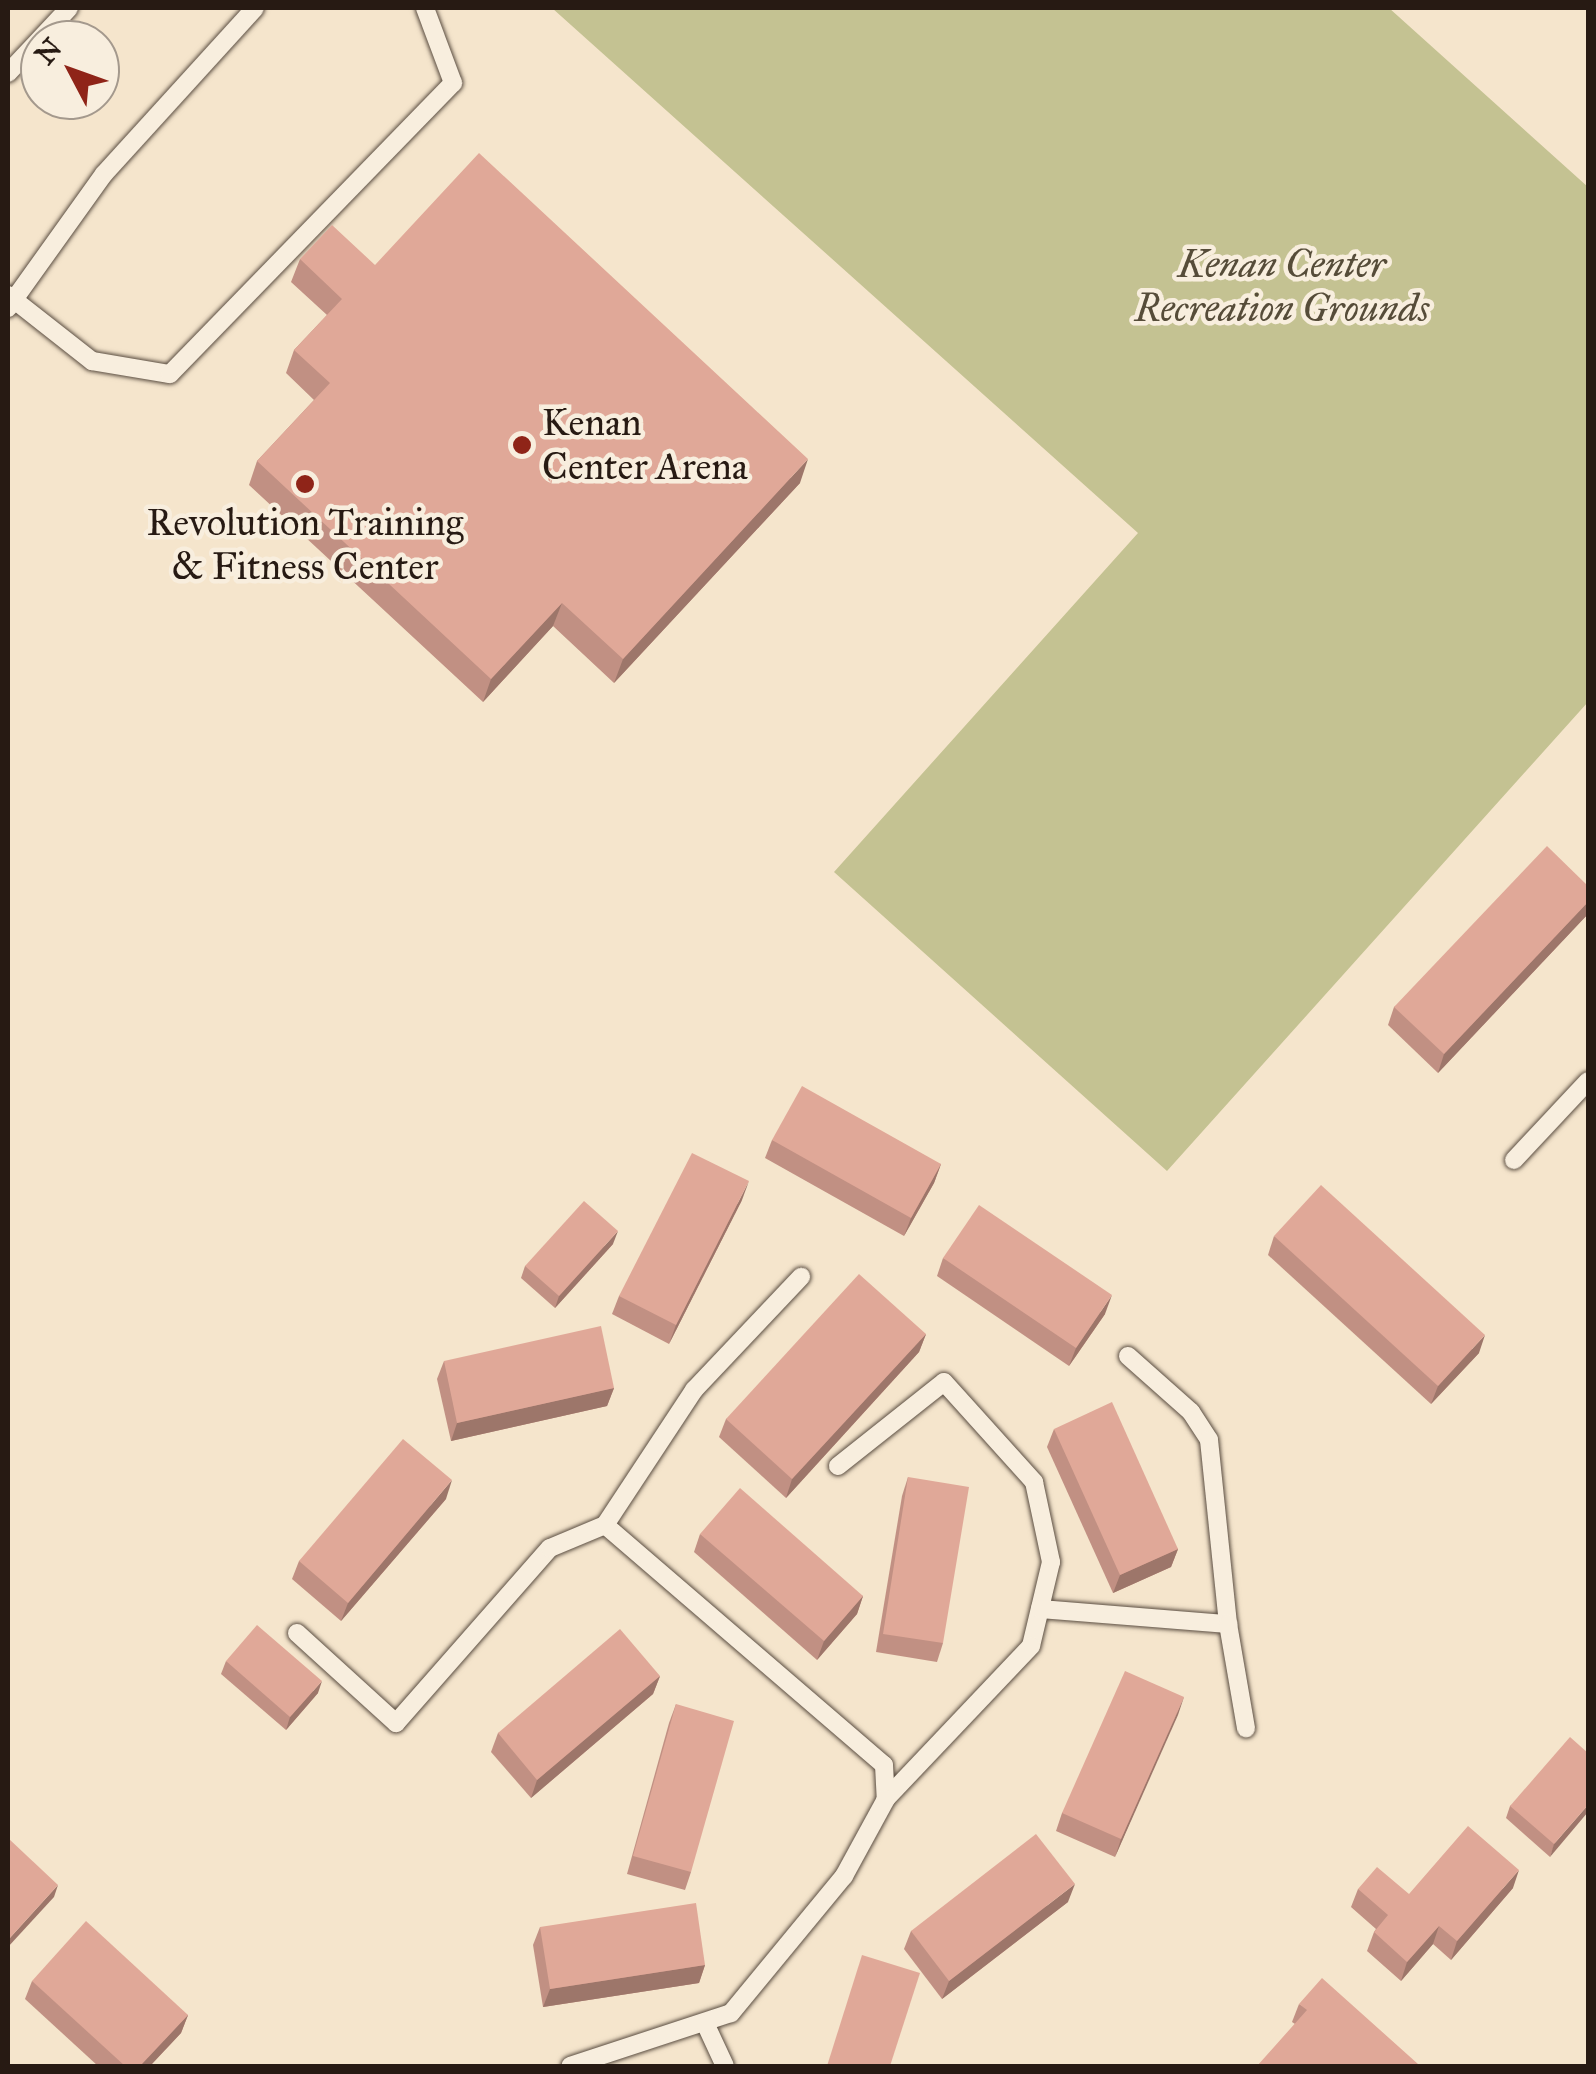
<!DOCTYPE html>
<style>
body{margin:0}
#map{position:relative;width:1596px;height:2074px;overflow:hidden;background:#f5e5cc;font-family:"IM FELL Great Primer",serif}
div>[style]{position:absolute}
.green>*{inset:0;background:#c4c292}
.roads{filter:drop-shadow(0 0 2px #5a4d41) drop-shadow(0 0 2px #5a4d41)}
.lane>*{height:18px;margin:-9px;padding:0 9px;transform-origin:9px;border-radius:9px;background:#f8eede}
.wall>*{inset:0;background:#c19083}
.shaded-wall>*{inset:0;background:#9d766a}
.building>*{inset:0;background:#e0a898}
.dots>*{width:28px;height:28px;translate:-50% -50%;box-sizing:border-box;border:5px solid #f8eede;border-radius:50%}
span{translate:-50% -50%;white-space:nowrap;text-align:center;line-height:1.15;-webkit-text-stroke:9px #f8eede;paint-order:stroke}
.park-label{font-size:38px;color:#564c39;font-style:italic}
.poi-label{font-size:38px;color:#271a13}
.left{translate:0 -50%;text-align:left}
.frame{position:absolute;inset:0;border:10px solid #271a13;pointer-events:none}
.north{position:absolute;left:20px;top:20px;width:100px;height:100px;box-sizing:border-box;background:#f8eede;border:2px solid #a4998d;border-radius:50%;rotate:311deg;font-size:28px;font-weight:700;line-height:40px;text-align:center;color:#271a13}
.north::after{content:'';display:block;margin:auto;width:35px;height:45px;background:#8f2418;clip-path:polygon(50% 0,100% 100%,50% 72%,0 100%)}
</style>
<div id="map">
<div class="green">
<div style="clip-path:polygon(552px 8px,1389px 8px,1588px 187px,1588px 702px,1167px 1171px,834px 872px,1138px 533px)"></div>
</div>
<div class="roads">
<div class="lane">
<div style="left:8px;top:73px;width:89px;rotate:-46.8deg"></div>
<div style="left:8px;top:295px;width:107px;rotate:38.2deg"></div>
<div style="left:92px;top:361px;width:79px;rotate:9.5deg"></div>
<div style="left:170px;top:374px;width:406px;rotate:-45.8deg"></div>
<div style="left:453px;top:83px;width:80px;rotate:-110.5deg"></div>
<div style="left:8px;top:308px;width:165px;rotate:-54.4deg"></div>
<div style="left:104px;top:174px;width:224px;rotate:-47.7deg"></div>
<div style="left:1514px;top:1160px;width:108px;rotate:-46.9deg"></div>
<div style="left:1128px;top:1356px;width:84px;rotate:41.6deg"></div>
<div style="left:1191px;top:1412px;width:33px;rotate:57deg"></div>
<div style="left:1209px;top:1440px;width:185px;rotate:84.1deg"></div>
<div style="left:838px;top:1466px;width:135px;rotate:-38.4deg"></div>
<div style="left:944px;top:1382px;width:135px;rotate:48deg"></div>
<div style="left:1034px;top:1482px;width:82px;rotate:78deg"></div>
<div style="left:1051px;top:1562px;width:86px;rotate:103.4deg"></div>
<div style="left:1031px;top:1646px;width:211px;rotate:133.5deg"></div>
<div style="left:605px;top:1525px;width:162px;rotate:-56.6deg"></div>
<div style="left:694px;top:1390px;width:156px;rotate:-46.6deg"></div>
<div style="left:1040px;top:1609px;width:189px;rotate:4.6deg"></div>
<div style="left:1228px;top:1624px;width:106px;rotate:80.2deg"></div>
<div style="left:297px;top:1633px;width:134px;rotate:42.3deg"></div>
<div style="left:396px;top:1723px;width:233px;rotate:-48.7deg"></div>
<div style="left:550px;top:1548px;width:60px;rotate:-22.7deg"></div>
<div style="left:605px;top:1525px;width:368px;rotate:40.7deg"></div>
<div style="left:884px;top:1765px;width:34px;rotate:87deg"></div>
<div style="left:886px;top:1799px;width:88px;rotate:118.6deg"></div>
<div style="left:844px;top:1876px;width:178px;rotate:129.5deg"></div>
<div style="left:731px;top:2013px;width:169px;rotate:161.8deg"></div>
<div style="left:705px;top:2023px;width:47px;rotate:65.1deg"></div>
</div>
</div>
<div class="wall">
<div style="clip-path:polygon(300px 259px,375px 265px,800px 483px,614px 683px,553px 626px,483px 702px,249px 485px,257px 461px,314px 400px,286px 373px,294px 350px,327px 315px,291px 282px)"></div>
<div style="clip-path:polygon(1588px 886px,1588px 914px,1438px 1073px,1388px 1025px,1394px 1007px)"></div>
<div style="clip-path:polygon(772px 1140px,941px 1164px,934px 1183px,904px 1236px,765px 1158px)"></div>
<div style="clip-path:polygon(742px 1200px,669px 1344px,612px 1314px,619px 1296px)"></div>
<div style="clip-path:polygon(1274px 1236px,1479px 1353px,1431px 1404px,1268px 1255px)"></div>
<div style="clip-path:polygon(613px 1244px,555px 1308px,521px 1278px,525px 1266px)"></div>
<div style="clip-path:polygon(943px 1258px,1105px 1314px,1069px 1366px,937px 1276px)"></div>
<div style="clip-path:polygon(926px 1334px,919px 1352px,786px 1498px,719px 1437px,726px 1419px)"></div>
<div style="clip-path:polygon(444px 1361px,614px 1388px,607px 1406px,451px 1441px,437px 1379px)"></div>
<div style="clip-path:polygon(1054px 1429px,1178px 1549px,1171px 1567px,1113px 1593px,1047px 1447px)"></div>
<div style="clip-path:polygon(908px 1477px,943px 1643px,937px 1662px,876px 1652px,902px 1496px)"></div>
<div style="clip-path:polygon(446px 1499px,341px 1621px,292px 1579px,299px 1561px)"></div>
<div style="clip-path:polygon(700px 1534px,863px 1596px,857px 1614px,817px 1660px,694px 1552px)"></div>
<div style="clip-path:polygon(226px 1661px,318px 1693px,286px 1730px,221px 1674px)"></div>
<div style="clip-path:polygon(660px 1676px,653px 1694px,531px 1798px,491px 1752px,498px 1733px)"></div>
<div style="clip-path:polygon(1184px 1697px,1115px 1857px,1056px 1831px,1062px 1813px)"></div>
<div style="clip-path:polygon(676px 1704px,691px 1872px,685px 1890px,627px 1874px,669px 1723px)"></div>
<div style="clip-path:polygon(1588px 1753px,1550px 1857px,1506px 1818px,1510px 1806px)"></div>
<div style="clip-path:polygon(1513px 1888px,1451px 1960px,1433px 1944px,1401px 1981px,1367px 1951px,1374px 1932px,1376px 1929px,1351px 1907px,1358px 1889px,1409px 1894px)"></div>
<div style="clip-path:polygon(1068px 1902px,942px 1999px,904px 1949px,911px 1931px)"></div>
<div style="clip-path:polygon(540px 1927px,705px 1965px,699px 1983px,543px 2007px,533px 1945px)"></div>
<div style="clip-path:polygon(32px 1981px,188px 2015px,181px 2033px,150px 2066px,98px 2066px,25px 1999px)"></div>
<div style="clip-path:polygon(1299px 2004px,1418px 2066px,1295px 2024px,1292px 2022px)"></div>
</div>
<div class="shaded-wall">
<div style="clip-path:polygon(808px 459px,800px 483px,614px 683px,623px 659px)"></div>
<div style="clip-path:polygon(562px 603px,553px 626px,483px 702px,491px 679px)"></div>
<div style="clip-path:polygon(1588px 902px,1588px 914px,1438px 1073px,1444px 1054px)"></div>
<div style="clip-path:polygon(941px 1164px,934px 1183px,904px 1236px,911px 1218px)"></div>
<div style="clip-path:polygon(749px 1181px,742px 1200px,669px 1344px,676px 1325px)"></div>
<div style="clip-path:polygon(618px 1231px,613px 1244px,555px 1308px,559px 1296px)"></div>
<div style="clip-path:polygon(1112px 1295px,1105px 1314px,1069px 1366px,1076px 1348px)"></div>
<div style="clip-path:polygon(926px 1334px,919px 1352px,786px 1498px,792px 1479px)"></div>
<div style="clip-path:polygon(1485px 1335px,1479px 1353px,1431px 1404px,1438px 1386px)"></div>
<div style="clip-path:polygon(614px 1388px,607px 1406px,451px 1441px,457px 1423px)"></div>
<div style="clip-path:polygon(452px 1480px,446px 1499px,341px 1621px,348px 1603px)"></div>
<div style="clip-path:polygon(1178px 1549px,1171px 1567px,1113px 1593px,1120px 1575px)"></div>
<div style="clip-path:polygon(863px 1596px,857px 1614px,817px 1660px,824px 1641px)"></div>
<div style="clip-path:polygon(660px 1676px,653px 1694px,531px 1798px,537px 1780px)"></div>
<div style="clip-path:polygon(322px 1681px,318px 1693px,286px 1730px,290px 1717px)"></div>
<div style="clip-path:polygon(1184px 1697px,1178px 1715px,1115px 1857px,1121px 1839px)"></div>
<div style="clip-path:polygon(1588px 1805px,1588px 1812px,1550px 1857px,1554px 1844px)"></div>
<div style="clip-path:polygon(1519px 1870px,1513px 1888px,1451px 1960px,1457px 1941px)"></div>
<div style="clip-path:polygon(1075px 1884px,1068px 1902px,942px 1999px,949px 1981px)"></div>
<div style="clip-path:polygon(58px 1885px,54px 1897px,8px 1947px,8px 1940px)"></div>
<div style="clip-path:polygon(1439px 1926px,1433px 1944px,1401px 1981px,1407px 1962px)"></div>
<div style="clip-path:polygon(705px 1965px,699px 1983px,543px 2007px,550px 1989px)"></div>
<div style="clip-path:polygon(188px 2015px,181px 2033px,150px 2066px,140px 2066px)"></div>
</div>
<div class="building">
<div style="clip-path:polygon(479px 153px,808px 459px,623px 659px,562px 603px,491px 679px,257px 461px,330px 383px,294px 350px,342px 299px,300px 259px,332px 225px,375px 265px)"></div>
<div style="clip-path:polygon(1547px 846px,1588px 886px,1588px 902px,1444px 1054px,1394px 1007px)"></div>
<div style="clip-path:polygon(802px 1086px,941px 1164px,911px 1218px,772px 1140px)"></div>
<div style="clip-path:polygon(692px 1153px,749px 1181px,676px 1325px,619px 1296px)"></div>
<div style="clip-path:polygon(1321px 1185px,1485px 1335px,1438px 1386px,1274px 1236px)"></div>
<div style="clip-path:polygon(584px 1201px,618px 1231px,559px 1296px,525px 1266px)"></div>
<div style="clip-path:polygon(979px 1205px,1112px 1295px,1076px 1348px,943px 1258px)"></div>
<div style="clip-path:polygon(859px 1274px,926px 1334px,792px 1479px,726px 1419px)"></div>
<div style="clip-path:polygon(601px 1326px,614px 1388px,457px 1423px,444px 1361px)"></div>
<div style="clip-path:polygon(1112px 1402px,1178px 1549px,1120px 1575px,1054px 1429px)"></div>
<div style="clip-path:polygon(403px 1439px,452px 1480px,348px 1603px,299px 1561px)"></div>
<div style="clip-path:polygon(908px 1477px,969px 1487px,943px 1643px,883px 1634px)"></div>
<div style="clip-path:polygon(740px 1488px,863px 1596px,824px 1641px,700px 1534px)"></div>
<div style="clip-path:polygon(257px 1625px,322px 1681px,290px 1717px,226px 1661px)"></div>
<div style="clip-path:polygon(620px 1629px,660px 1676px,537px 1780px,498px 1733px)"></div>
<div style="clip-path:polygon(1125px 1671px,1184px 1697px,1121px 1839px,1062px 1813px)"></div>
<div style="clip-path:polygon(676px 1704px,734px 1721px,691px 1872px,633px 1856px)"></div>
<div style="clip-path:polygon(1570px 1737px,1588px 1753px,1588px 1805px,1554px 1844px,1510px 1806px)"></div>
<div style="clip-path:polygon(1468px 1826px,1519px 1870px,1457px 1941px,1439px 1926px,1407px 1962px,1374px 1932px,1388px 1915px,1358px 1889px,1377px 1867px,1409px 1894px)"></div>
<div style="clip-path:polygon(1036px 1834px,1075px 1884px,949px 1981px,911px 1931px)"></div>
<div style="clip-path:polygon(8px 1838px,58px 1885px,8px 1940px)"></div>
<div style="clip-path:polygon(696px 1903px,705px 1965px,550px 1989px,540px 1927px)"></div>
<div style="clip-path:polygon(86px 1921px,188px 2015px,140px 2066px,125px 2066px,32px 1981px)"></div>
<div style="clip-path:polygon(862px 1955px,920px 1973px,890px 2066px,827px 2066px)"></div>
<div style="clip-path:polygon(1322px 1978px,1418px 2064px,1416px 2066px,1257px 2066px,1307px 2010px,1299px 2004px)"></div>
</div>
<div class="dots">
<div style="left:522px;top:445px;background:#8f2418"></div>
<div style="left:305px;top:484px;background:#8f2418"></div>
</div>
<div class="park-label">
<span style="left:1282px;top:287px">Kenan Center<br>Recreation Grounds</span>
</div>
<div class="poi-label">
<span class="left" style="left:542px;top:445px">Kenan<br>Center Arena</span>
<span style="left:305px;top:545px">Revolution Training<br>&amp; Fitness Center</span>
</div>
<div class="frame"></div>
<div class="north">N</div>
</div>
